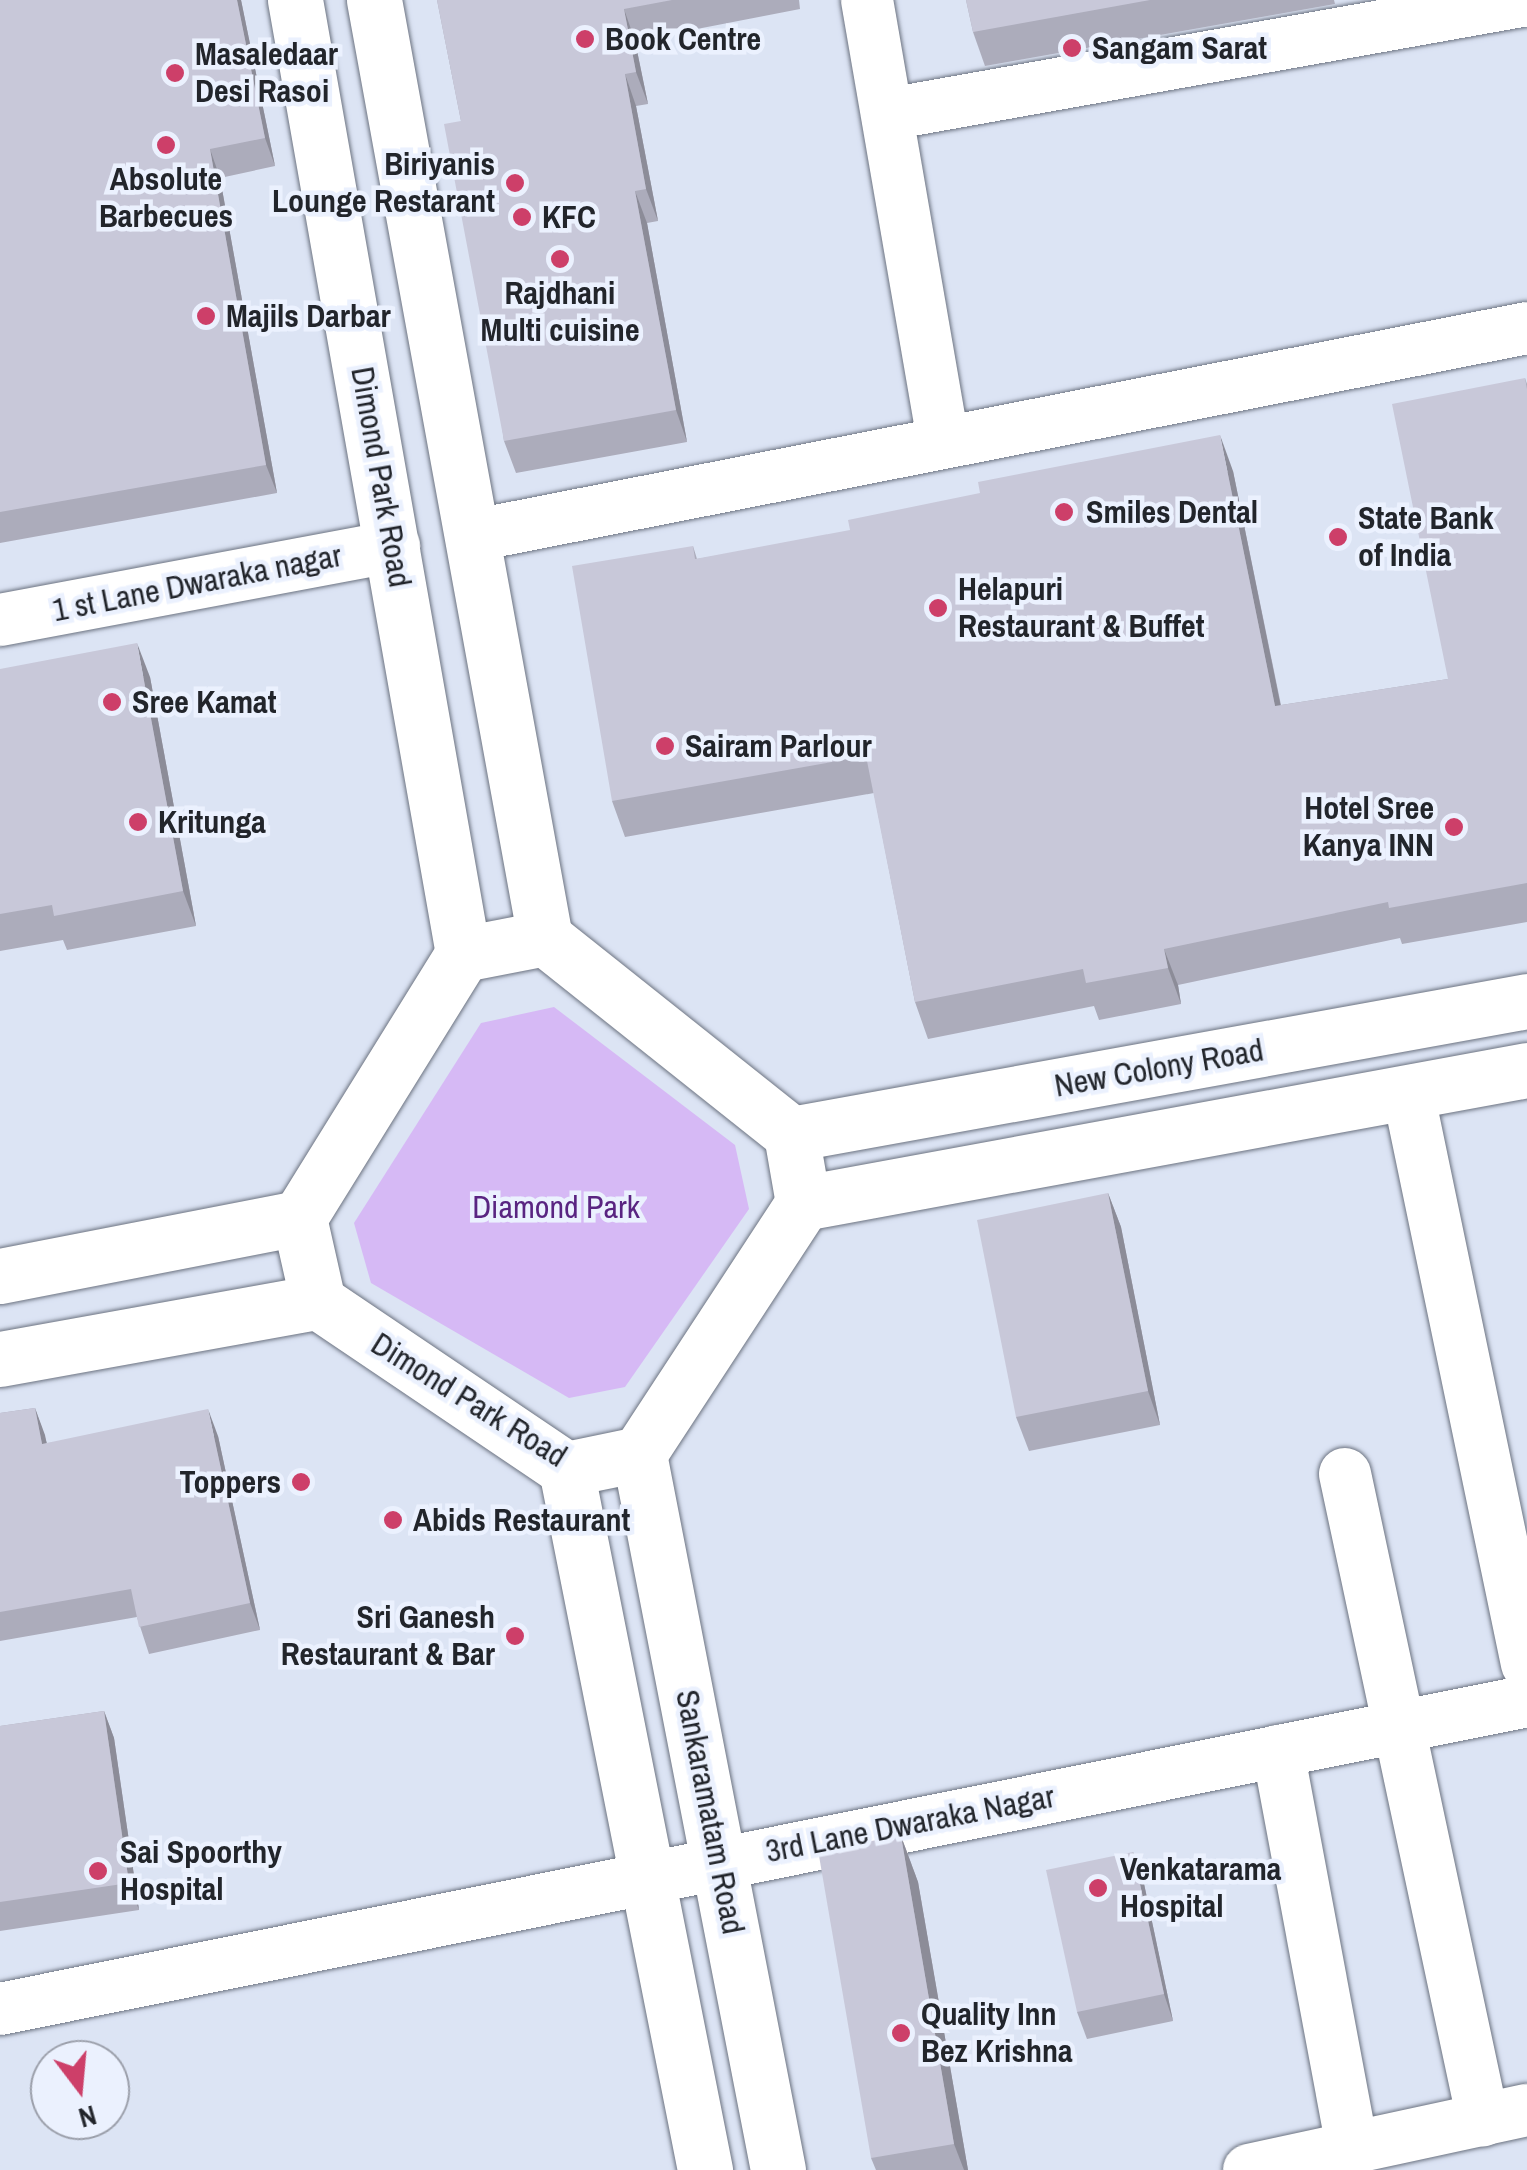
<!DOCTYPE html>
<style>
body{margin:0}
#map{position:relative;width:1527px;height:2170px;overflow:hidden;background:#dce4f4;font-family:"Archivo Narrow",sans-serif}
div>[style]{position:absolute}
.green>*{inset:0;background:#d6b9f5}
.roads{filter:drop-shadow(0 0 2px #6c7381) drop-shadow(0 0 2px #6c7381)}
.street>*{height:52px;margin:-26px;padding:0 26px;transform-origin:26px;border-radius:26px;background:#fff}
.secondary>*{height:55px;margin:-27.5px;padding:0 27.5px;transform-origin:27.5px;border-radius:27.5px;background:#fff}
.wall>*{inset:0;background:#acacbb}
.shaded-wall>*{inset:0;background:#8c8c98}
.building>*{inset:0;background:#c8c8d9}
.dots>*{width:28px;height:28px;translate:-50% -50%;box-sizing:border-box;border:5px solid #ebf1fe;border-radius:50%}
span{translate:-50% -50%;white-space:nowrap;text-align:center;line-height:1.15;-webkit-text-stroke:9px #ebf1fe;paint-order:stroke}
.poi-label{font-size:32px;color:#22252b;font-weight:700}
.left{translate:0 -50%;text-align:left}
.right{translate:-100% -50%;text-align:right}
.street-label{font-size:32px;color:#22252b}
.park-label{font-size:32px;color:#592481}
.north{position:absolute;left:30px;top:2040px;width:100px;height:100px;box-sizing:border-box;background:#ebf1fe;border:2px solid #9b9faa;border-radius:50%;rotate:164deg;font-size:28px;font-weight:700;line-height:40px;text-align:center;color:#22252b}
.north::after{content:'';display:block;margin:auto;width:35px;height:45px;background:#cd3f69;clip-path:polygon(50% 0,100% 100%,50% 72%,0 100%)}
</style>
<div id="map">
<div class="green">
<div style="clip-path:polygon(554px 1007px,735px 1145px,749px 1209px,625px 1387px,569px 1398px,371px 1283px,354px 1223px,481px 1023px)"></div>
</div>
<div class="roads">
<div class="street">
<div style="left:867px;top:0;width:447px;rotate:80.2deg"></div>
<div style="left:889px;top:114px;width:648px;rotate:-10.13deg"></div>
<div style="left:476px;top:535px;width:1071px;rotate:-11.14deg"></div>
<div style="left:0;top:620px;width:401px;rotate:-10.6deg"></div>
<div style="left:1408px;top:1092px;width:584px;rotate:78.25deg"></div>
<div style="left:1345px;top:1474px;width:661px;rotate:77.94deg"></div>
<div style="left:1278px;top:1751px;width:404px;rotate:79.4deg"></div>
<div style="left:0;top:2009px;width:1558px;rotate:-11.4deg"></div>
<div style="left:1249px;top:2170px;width:284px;rotate:-12.2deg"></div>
</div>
<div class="secondary">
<div style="left:295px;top:0;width:969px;rotate:80.01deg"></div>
<div style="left:374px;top:0;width:953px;rotate:79.67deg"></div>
<div style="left:545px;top:938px;width:315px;rotate:38.5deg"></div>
<div style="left:791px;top:1134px;width:70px;rotate:80.1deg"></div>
<div style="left:803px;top:1203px;width:300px;rotate:123.2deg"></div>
<div style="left:639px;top:1454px;width:75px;rotate:168.4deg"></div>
<div style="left:566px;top:1469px;width:299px;rotate:-146deg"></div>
<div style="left:318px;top:1302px;width:86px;rotate:-102.7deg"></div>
<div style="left:299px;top:1218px;width:311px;rotate:-58.2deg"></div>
<div style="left:463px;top:954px;width:84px;rotate:-11deg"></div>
<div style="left:791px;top:1134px;width:748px;rotate:-10.24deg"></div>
<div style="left:803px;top:1203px;width:736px;rotate:-10.41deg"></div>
<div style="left:0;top:1276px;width:305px;rotate:-11deg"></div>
<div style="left:0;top:1359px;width:323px;rotate:-10.2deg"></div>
<div style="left:639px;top:1454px;width:729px;rotate:79.01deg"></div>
<div style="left:566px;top:1469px;width:715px;rotate:78.78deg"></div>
</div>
</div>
<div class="wall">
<div style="clip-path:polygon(0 0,241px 0,275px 166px,220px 178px,277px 493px,0 543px)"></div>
<div style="clip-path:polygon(437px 0,799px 0,800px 9px,635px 41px,648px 104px,636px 106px,658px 221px,647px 223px,687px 442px,516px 473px,504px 441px,461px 121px)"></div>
<div style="clip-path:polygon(966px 0,1334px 0,1335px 4px,985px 66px,973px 32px)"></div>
<div style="clip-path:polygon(1525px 378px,1527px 384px,1527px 922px,1402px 944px,1400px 938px,1178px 985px,1181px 1004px,1099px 1020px,1094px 1006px,928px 1039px,915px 1002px,874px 793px,625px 837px,612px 801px,693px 546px,697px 559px,1233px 471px,1281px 705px,1448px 679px)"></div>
<div style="clip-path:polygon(0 669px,150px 677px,196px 926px,67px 950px,63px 940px,0 951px)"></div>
<div style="clip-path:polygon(1108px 1193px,1121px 1227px,1160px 1425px,1029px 1451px,1016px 1417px)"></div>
<div style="clip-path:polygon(35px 1408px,47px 1443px,218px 1436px,260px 1630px,149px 1654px,137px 1617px,0 1641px,0 1413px)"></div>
<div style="clip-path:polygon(104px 1711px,114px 1738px,139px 1910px,0 1931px,0 1726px)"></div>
<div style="clip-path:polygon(901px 1836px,918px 1882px,968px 2170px,876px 2170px,871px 2158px)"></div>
<div style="clip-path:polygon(1133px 1852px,1143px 1879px,1173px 2021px,1087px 2039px,1077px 2012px)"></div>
</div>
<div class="shaded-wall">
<div style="clip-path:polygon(237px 0,241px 0,275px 166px,265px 138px)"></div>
<div style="clip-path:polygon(624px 9px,635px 41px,648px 104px,636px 72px)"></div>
<div style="clip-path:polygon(625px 74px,636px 106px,658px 221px,646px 189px)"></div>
<div style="clip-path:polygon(210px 149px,220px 178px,277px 493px,266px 465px)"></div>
<div style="clip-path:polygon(635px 191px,647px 223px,687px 442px,676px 410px)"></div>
<div style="clip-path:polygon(1220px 435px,1233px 471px,1288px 742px,1275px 706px)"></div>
<div style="clip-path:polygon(137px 643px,150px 677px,196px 926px,183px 891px)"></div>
<div style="clip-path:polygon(1164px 949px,1178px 985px,1181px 1004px,1168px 968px)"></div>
<div style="clip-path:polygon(1108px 1193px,1121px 1227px,1160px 1425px,1148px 1391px)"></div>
<div style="clip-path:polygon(35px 1408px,45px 1435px,52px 1472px,42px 1444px)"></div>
<div style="clip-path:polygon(208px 1409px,218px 1436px,260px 1630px,250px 1603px)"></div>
<div style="clip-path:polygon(104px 1711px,114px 1738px,139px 1910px,129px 1883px)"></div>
<div style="clip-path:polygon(901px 1836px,918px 1882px,968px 2170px,964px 2170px,954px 2144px)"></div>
<div style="clip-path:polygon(1133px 1852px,1143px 1879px,1173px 2021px,1164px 1994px)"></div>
</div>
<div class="building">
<div style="clip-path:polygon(0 0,237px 0,265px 138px,210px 149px,266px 465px,0 512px)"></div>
<div style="clip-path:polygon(437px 0,672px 0,624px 9px,636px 72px,625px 74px,646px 189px,635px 191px,676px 410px,504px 441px,444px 124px,461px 121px)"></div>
<div style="clip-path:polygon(966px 0,1150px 0,973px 32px)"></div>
<div style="clip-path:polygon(1525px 378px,1527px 389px,1527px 883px,1389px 908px,1388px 902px,1164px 949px,1168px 968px,1086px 983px,1083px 969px,915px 1002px,866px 756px,612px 801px,572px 566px,693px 546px,695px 559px,850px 530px,848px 520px,980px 493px,978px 482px,1220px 435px,1275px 706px,1448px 679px,1392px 404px)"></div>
<div style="clip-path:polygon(137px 643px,183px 891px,54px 916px,52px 905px,0 914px,0 669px)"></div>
<div style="clip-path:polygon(1108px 1193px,1148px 1391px,1016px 1417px,977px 1220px)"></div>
<div style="clip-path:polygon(35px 1408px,42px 1444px,208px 1409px,250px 1603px,139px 1627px,131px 1589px,0 1612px,0 1413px)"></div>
<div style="clip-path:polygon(104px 1711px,129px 1883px,0 1902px,0 1726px)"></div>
<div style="clip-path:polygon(901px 1836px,954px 2144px,871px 2158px,818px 1850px)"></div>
<div style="clip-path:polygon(1133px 1852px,1164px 1994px,1077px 2012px,1046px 1870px)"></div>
</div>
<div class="dots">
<div style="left:585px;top:39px;background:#cd3f69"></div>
<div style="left:1072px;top:48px;background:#cd3f69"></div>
<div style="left:175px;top:73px;background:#cd3f69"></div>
<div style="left:166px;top:145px;background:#cd3f69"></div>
<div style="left:515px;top:183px;background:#cd3f69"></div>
<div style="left:522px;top:217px;background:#cd3f69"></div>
<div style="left:560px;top:259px;background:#cd3f69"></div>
<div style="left:206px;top:316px;background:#cd3f69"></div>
<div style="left:1064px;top:512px;background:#cd3f69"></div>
<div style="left:1338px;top:537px;background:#cd3f69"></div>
<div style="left:938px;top:608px;background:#cd3f69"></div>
<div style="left:112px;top:702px;background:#cd3f69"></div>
<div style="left:665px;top:746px;background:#cd3f69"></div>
<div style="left:138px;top:822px;background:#cd3f69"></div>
<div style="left:1454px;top:827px;background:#cd3f69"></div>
<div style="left:301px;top:1482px;background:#cd3f69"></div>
<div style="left:393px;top:1520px;background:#cd3f69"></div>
<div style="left:515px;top:1636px;background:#cd3f69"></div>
<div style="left:98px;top:1871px;background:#cd3f69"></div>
<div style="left:1098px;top:1888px;background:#cd3f69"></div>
<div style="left:901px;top:2033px;background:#cd3f69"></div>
</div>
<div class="poi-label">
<span class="left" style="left:605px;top:39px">Book Centre</span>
<span class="left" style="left:1092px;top:48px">Sangam Sarat</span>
<span class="left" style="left:195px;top:73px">Masaledaar<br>Desi Rasoi</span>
<span class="right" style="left:495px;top:183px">Biriyanis<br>Lounge Restarant</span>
<span style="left:166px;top:198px">Absolute<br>Barbecues</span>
<span class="left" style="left:542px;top:217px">KFC</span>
<span style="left:560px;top:312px">Rajdhani<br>Multi cuisine</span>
<span class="left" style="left:226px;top:316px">Majils Darbar</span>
<span class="left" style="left:1086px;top:512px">Smiles Dental</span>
<span class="left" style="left:1358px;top:537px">State Bank<br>of India</span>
<span class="left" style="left:958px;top:608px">Helapuri<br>Restaurant &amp; Buffet</span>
<span class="left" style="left:132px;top:702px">Sree Kamat</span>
<span class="left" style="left:685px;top:746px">Sairam Parlour</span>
<span class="right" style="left:1434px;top:827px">Hotel Sree<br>Kanya INN</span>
<span class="left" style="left:158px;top:822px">Kritunga</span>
<span class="right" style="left:281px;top:1482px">Toppers</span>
<span class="left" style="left:413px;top:1520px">Abids Restaurant</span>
<span class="right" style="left:495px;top:1636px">Sri Ganesh<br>Restaurant &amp; Bar</span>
<span class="left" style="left:120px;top:1871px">Sai Spoorthy<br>Hospital</span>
<span class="left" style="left:1120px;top:1888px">Venkatarama<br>Hospital</span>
<span class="left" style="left:921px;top:2033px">Quality Inn<br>Bez Krishna</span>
</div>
<div class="street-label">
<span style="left:381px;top:477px;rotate:80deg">Dimond Park Road</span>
<span style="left:197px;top:583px;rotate:-11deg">1 st Lane Dwaraka nagar</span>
<span style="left:1159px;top:1068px;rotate:-10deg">New Colony Road</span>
<span style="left:469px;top:1400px;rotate:32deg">Dimond Park Road</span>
<span style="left:710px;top:1812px;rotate:79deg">Sankaramatam Road</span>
<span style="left:910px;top:1824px;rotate:-11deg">3rd Lane Dwaraka Nagar</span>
</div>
<div class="park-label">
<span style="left:556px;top:1207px">Diamond Park</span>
</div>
<div class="north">N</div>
</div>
